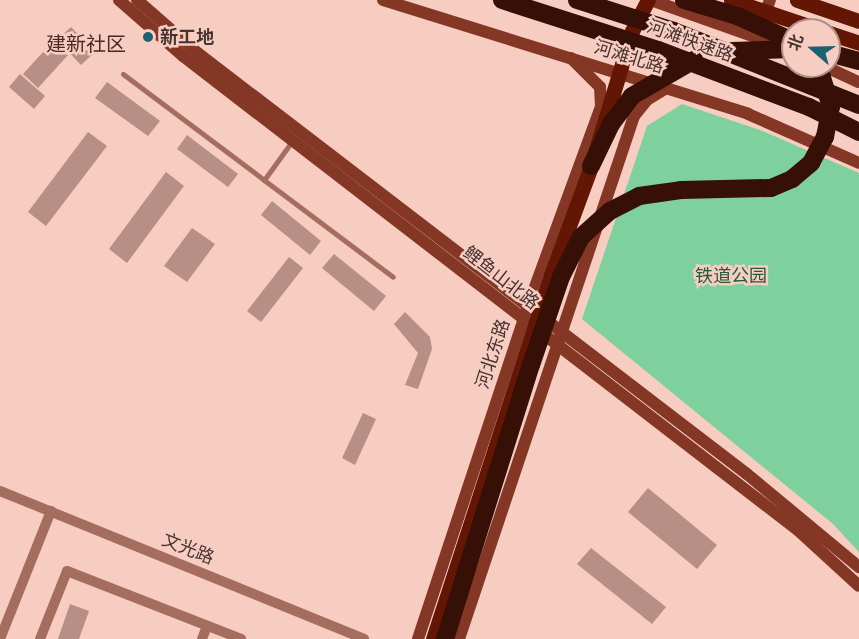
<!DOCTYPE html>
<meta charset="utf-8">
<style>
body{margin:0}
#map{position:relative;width:859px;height:639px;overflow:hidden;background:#f7ccc1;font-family:"DM Sans","Noto Sans SC",sans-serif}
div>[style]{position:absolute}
.green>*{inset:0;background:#7ed09c}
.building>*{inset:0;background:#b78f84}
.lane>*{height:5px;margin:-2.5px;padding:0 2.5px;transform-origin:2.5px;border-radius:2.5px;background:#a46d5f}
.street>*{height:10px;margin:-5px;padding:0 5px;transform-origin:5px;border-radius:5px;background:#a46d5f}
.secondary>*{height:12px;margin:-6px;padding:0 6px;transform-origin:6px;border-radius:6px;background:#843724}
.primary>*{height:15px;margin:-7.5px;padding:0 7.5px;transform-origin:7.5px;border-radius:7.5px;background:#621603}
.highway>*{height:18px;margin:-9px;padding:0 9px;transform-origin:9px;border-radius:9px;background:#360f06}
.dots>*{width:16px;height:16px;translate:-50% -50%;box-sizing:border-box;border:3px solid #f7ccc1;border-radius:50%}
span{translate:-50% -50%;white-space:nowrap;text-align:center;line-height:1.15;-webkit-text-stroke:5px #f7ccc1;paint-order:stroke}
.poi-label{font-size:18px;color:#463430;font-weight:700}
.left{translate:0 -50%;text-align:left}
.street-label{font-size:18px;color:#463430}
.park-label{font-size:18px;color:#255a3b}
.neighbourhood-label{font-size:20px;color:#4a2921}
.north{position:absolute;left:781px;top:18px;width:60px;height:60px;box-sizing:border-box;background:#f7ccc1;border:2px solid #b08f87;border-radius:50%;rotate:290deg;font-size:16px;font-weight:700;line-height:24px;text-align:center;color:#463430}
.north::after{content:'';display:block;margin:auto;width:21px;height:27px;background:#1a6271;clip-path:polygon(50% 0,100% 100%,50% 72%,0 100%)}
</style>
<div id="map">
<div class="green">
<div style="clip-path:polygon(682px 104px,760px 130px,859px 173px,859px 552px,833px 524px,582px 319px,647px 126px)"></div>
</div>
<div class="building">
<div style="clip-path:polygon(71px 27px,95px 52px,81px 65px,57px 40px)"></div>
<div style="clip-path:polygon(53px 41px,68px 55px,38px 88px,23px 74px)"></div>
<div style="clip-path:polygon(20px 74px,45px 96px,34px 109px,9px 87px)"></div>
<div style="clip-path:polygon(107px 82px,160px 121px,148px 136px,95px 98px)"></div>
<div style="clip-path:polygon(88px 132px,107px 146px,46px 226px,28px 212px)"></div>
<div style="clip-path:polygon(187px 135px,238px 174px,228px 187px,177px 149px)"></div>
<div style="clip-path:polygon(166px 172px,184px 186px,127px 263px,109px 249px)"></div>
<div style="clip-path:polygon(272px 201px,321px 241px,310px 255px,261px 215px)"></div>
<div style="clip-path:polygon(192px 228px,215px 244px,187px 282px,164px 266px)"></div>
<div style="clip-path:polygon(334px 254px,386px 296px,374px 311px,322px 268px)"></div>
<div style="clip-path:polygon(289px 257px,303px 268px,261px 322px,247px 311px)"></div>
<div style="clip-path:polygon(405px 312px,430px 337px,432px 349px,418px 389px,405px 385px,418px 353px,394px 324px)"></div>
<div style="clip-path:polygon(363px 413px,376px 419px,355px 465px,342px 458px)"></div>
<div style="clip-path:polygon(648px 488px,717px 545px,697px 569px,628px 512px)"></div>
<div style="clip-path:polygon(591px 548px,666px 607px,652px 624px,577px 564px)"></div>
<div style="clip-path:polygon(70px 604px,89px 611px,79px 639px,58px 639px)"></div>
</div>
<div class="lane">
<div style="left:123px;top:74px;width:176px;rotate:36.9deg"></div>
<div style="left:264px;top:180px;width:49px;rotate:-54.1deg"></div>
<div style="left:264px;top:180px;width:161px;rotate:36.9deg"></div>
</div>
<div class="street">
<div style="left:0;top:491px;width:393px;rotate:22.1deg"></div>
<div style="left:0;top:639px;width:138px;rotate:-68.3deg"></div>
<div style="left:40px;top:639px;width:73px;rotate:-68.3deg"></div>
<div style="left:67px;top:571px;width:187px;rotate:21.3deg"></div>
<div style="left:202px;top:639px;width:14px;rotate:-69deg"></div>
</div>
<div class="secondary">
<div style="left:119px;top:0;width:85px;rotate:41.2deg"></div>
<div style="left:183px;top:56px;width:778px;rotate:37.64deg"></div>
<div style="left:799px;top:531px;width:81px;rotate:42.5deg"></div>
<div style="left:137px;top:0;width:82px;rotate:41.1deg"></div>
<div style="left:199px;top:54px;width:690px;rotate:37.47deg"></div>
<div style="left:747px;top:474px;width:146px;rotate:39.7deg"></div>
<div style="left:383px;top:0;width:382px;rotate:17.3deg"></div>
<div style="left:748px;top:114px;width:121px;rotate:23.8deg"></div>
<div style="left:651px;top:0;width:141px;rotate:19.5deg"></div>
<div style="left:763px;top:20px;width:21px;rotate:-71deg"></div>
<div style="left:824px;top:66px;width:38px;rotate:25deg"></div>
<div style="left:418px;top:639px;width:351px;rotate:-71.7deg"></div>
<div style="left:528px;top:306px;width:213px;rotate:-69.9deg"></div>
<div style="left:601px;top:106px;width:19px;rotate:-93deg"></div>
<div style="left:600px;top:87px;width:41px;rotate:-135deg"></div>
<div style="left:459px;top:639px;width:552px;rotate:-71.5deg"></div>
<div style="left:634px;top:116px;width:21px;rotate:-51deg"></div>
<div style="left:647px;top:100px;width:22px;rotate:-32deg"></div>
</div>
<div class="primary">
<div style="left:731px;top:0;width:94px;rotate:18.6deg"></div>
<div style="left:797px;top:0;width:65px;rotate:18.7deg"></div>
<div style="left:829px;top:33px;width:32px;rotate:18deg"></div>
<div style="left:433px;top:639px;width:383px;rotate:-72deg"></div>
<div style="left:551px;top:275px;width:116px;rotate:-69.8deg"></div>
<div style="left:591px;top:166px;width:141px;rotate:-73.1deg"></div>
<div style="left:632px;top:31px;width:35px;rotate:-63deg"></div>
</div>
<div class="highway">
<div style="left:502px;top:0;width:164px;rotate:17.8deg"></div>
<div style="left:658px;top:50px;width:161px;rotate:20.7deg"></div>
<div style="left:809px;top:107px;width:56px;rotate:26.6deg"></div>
<div style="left:577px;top:0;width:102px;rotate:17.7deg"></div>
<div style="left:674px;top:31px;width:199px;rotate:21.8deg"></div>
<div style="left:684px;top:0;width:55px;rotate:16.8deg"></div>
<div style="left:737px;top:16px;width:61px;rotate:24.1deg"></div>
<div style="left:732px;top:51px;width:61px;rotate:-1.9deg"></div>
<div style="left:829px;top:53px;width:31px;rotate:15deg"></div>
<div style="left:591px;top:166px;width:47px;rotate:-64.5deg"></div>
<div style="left:611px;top:124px;width:35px;rotate:-53deg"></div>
<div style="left:632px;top:96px;width:72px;rotate:-30.1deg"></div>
<div style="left:445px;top:639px;width:287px;rotate:-72.6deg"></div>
<div style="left:531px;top:365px;width:93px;rotate:-71.2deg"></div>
<div style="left:561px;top:277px;width:45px;rotate:-63.4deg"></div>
<div style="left:581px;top:237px;width:39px;rotate:-42deg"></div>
<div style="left:610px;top:211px;width:33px;rotate:-27deg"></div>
<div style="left:639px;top:196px;width:42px;rotate:-8.1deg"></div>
<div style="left:681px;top:190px;width:90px;rotate:-1.3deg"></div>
<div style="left:771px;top:188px;width:23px;rotate:-23deg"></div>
<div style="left:792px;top:179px;width:25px;rotate:-40deg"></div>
<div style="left:811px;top:163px;width:30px;rotate:-62deg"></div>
<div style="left:825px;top:137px;width:31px;rotate:-79deg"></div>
<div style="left:831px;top:107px;width:31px;rotate:-107deg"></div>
<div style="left:822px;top:77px;width:14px;rotate:-126deg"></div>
</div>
<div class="dots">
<div style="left:148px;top:37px;background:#1a6271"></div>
</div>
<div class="poi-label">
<span class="left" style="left:160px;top:37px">新工地</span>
</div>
<div class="street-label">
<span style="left:690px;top:41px;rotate:20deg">河滩快速路</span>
<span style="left:629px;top:57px;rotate:17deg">河滩北路</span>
<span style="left:501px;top:278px;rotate:38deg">鲤鱼山北路</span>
<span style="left:493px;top:354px;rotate:-72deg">河北东路</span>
<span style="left:188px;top:549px;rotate:22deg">文光路</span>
</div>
<div class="park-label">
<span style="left:731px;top:276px">铁道公园</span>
</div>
<div class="neighbourhood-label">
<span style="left:86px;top:44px">建新社区</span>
</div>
<div class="north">北</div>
</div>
